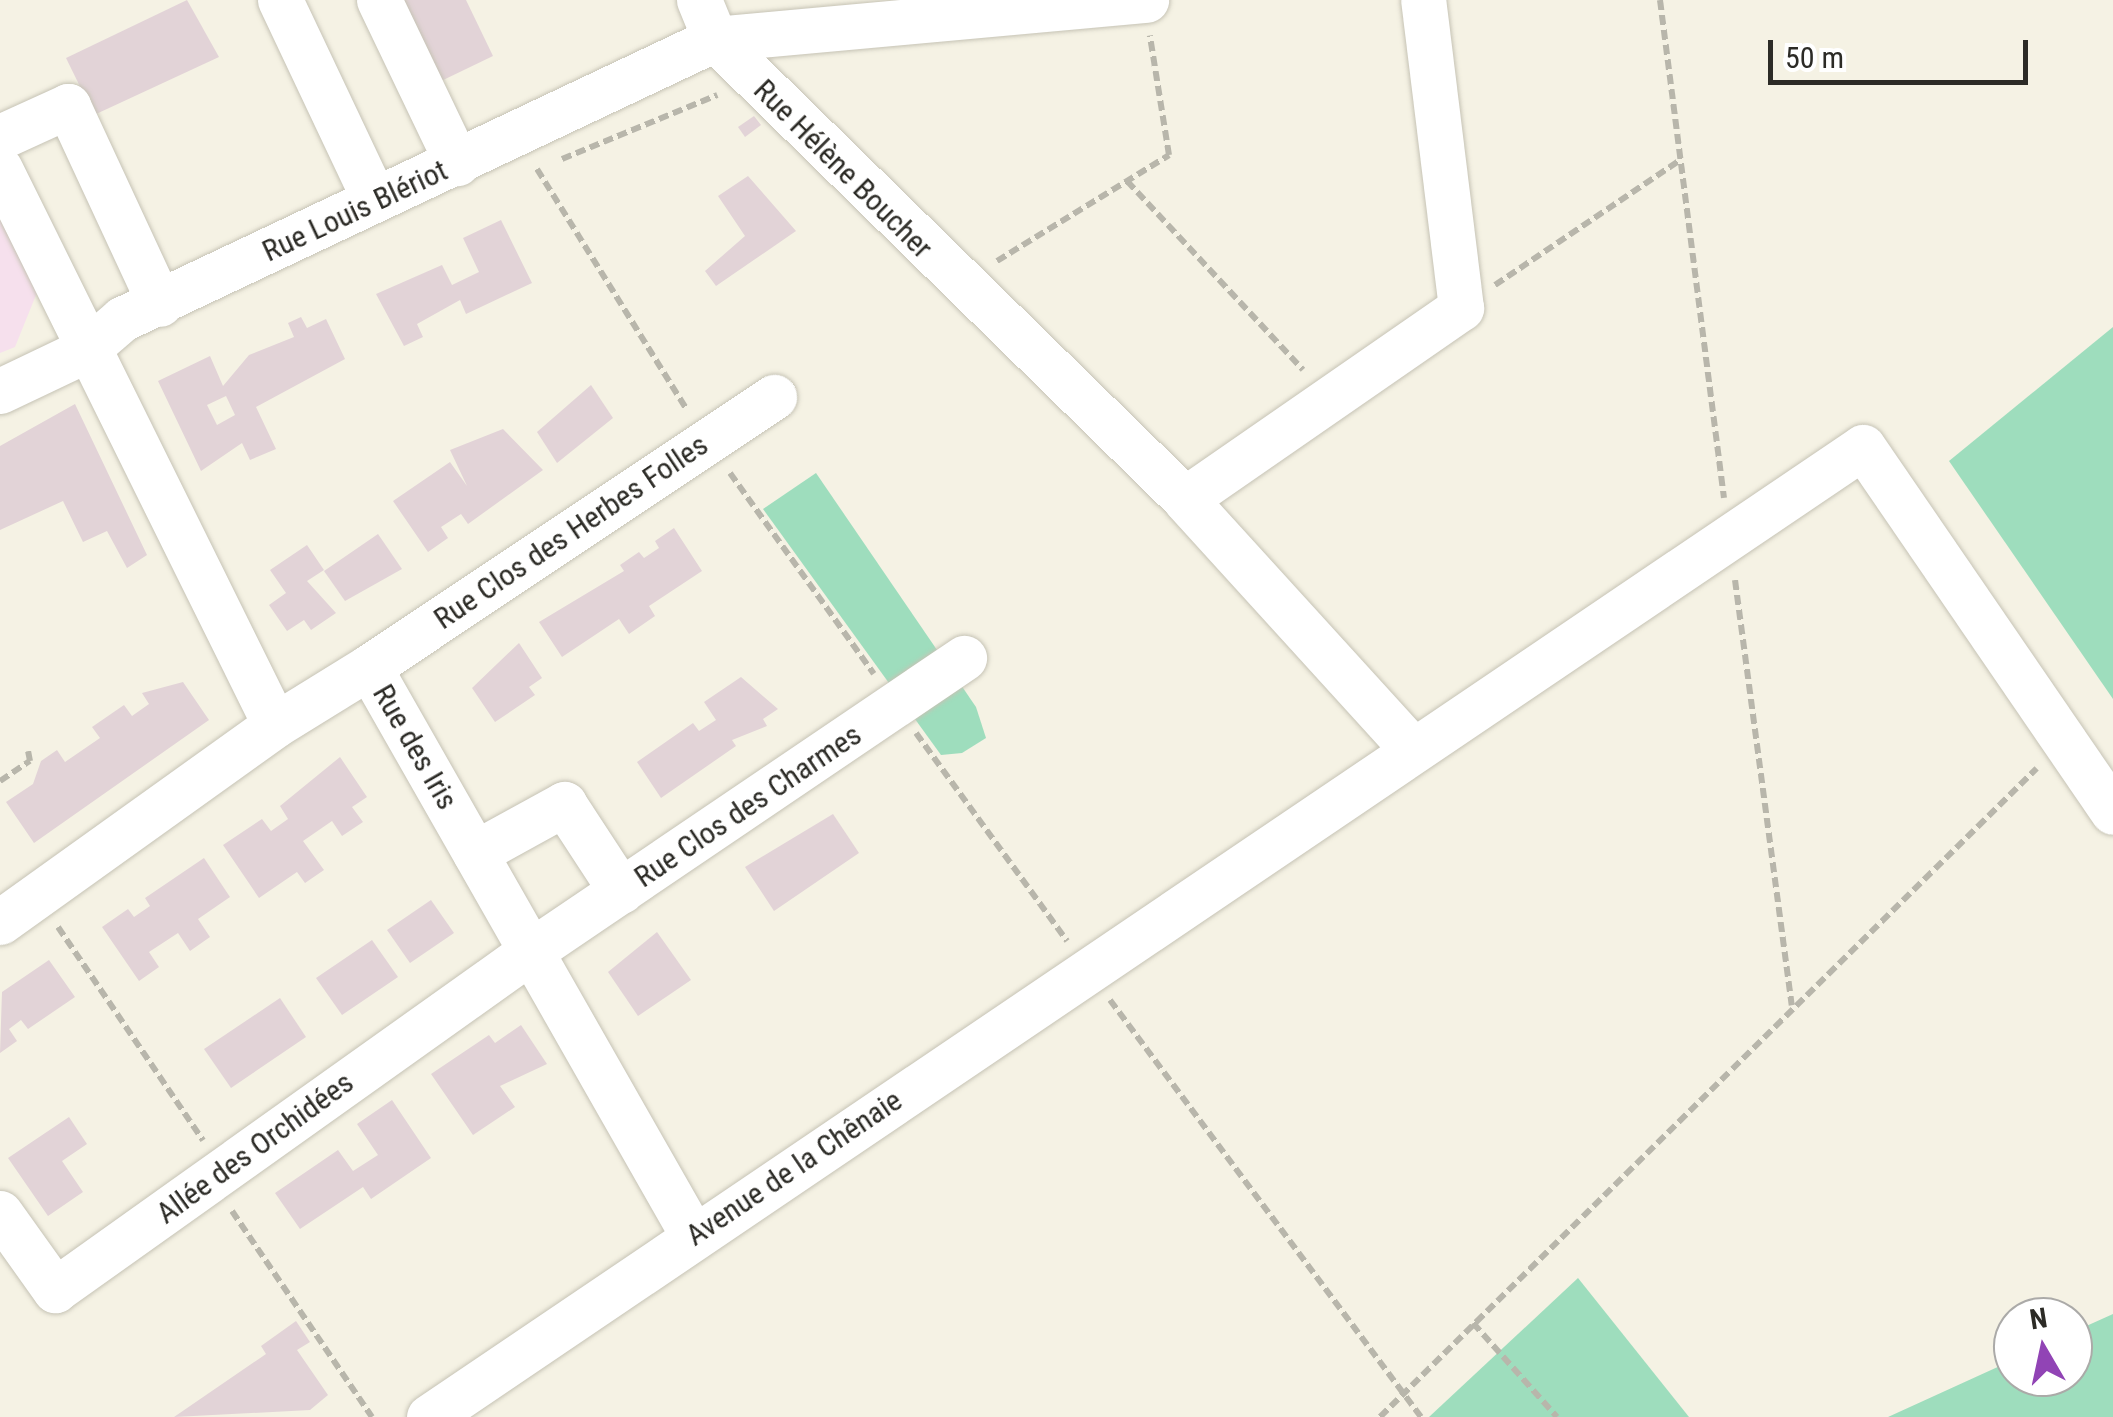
<!DOCTYPE html>
<meta charset="utf-8">
<style>
body{margin:0}
#map{position:relative;width:2113px;height:1417px;overflow:hidden;background:#f5f2e4;font-family:"Roboto Condensed",sans-serif}
div>[style]{position:absolute}
.industrial>*{inset:0;background:#f6e0ed}
.green>*{inset:0;background:#9eddbd}
.building>*{inset:0;background:#e2d3d7}
.path>*{height:6px;margin-top:-3px;transform-origin:0;background:repeating-linear-gradient(90deg,#b8b6ab 0 10px,transparent 0 15px)}
.roads{filter:drop-shadow(0 0 2px #c6c3b5) drop-shadow(0 0 2px #c6c3b5)}
.minor>*{height:45px;margin:-22.5px;padding:0 22.5px;transform-origin:22.5px;border-radius:22.5px;background:#fff}
span{translate:-50% -50%;white-space:nowrap;text-align:center;line-height:1.15;-webkit-text-stroke:10px #fff;paint-order:stroke}
.street-label{font-size:30px;color:#2c2b26}
.north{position:absolute;left:1993px;top:1297px;width:100px;height:100px;box-sizing:border-box;background:#fff;border:2px solid #abaaa8;border-radius:50%;rotate:351deg;font-size:28px;font-weight:700;line-height:40px;text-align:center;color:#2c2b26}
.north::after{content:'';display:block;margin:auto;width:35px;height:45px;background:#9144b5;clip-path:polygon(50% 0,100% 100%,50% 72%,0 100%)}
.scale{position:absolute;left:1768px;top:40px;width:260px;height:45px;box-sizing:border-box;border:5px solid #2c2b26;border-top:0;padding-left:12px;font-size:30px;line-height:35px;white-space:nowrap;color:#2c2b26;-webkit-text-stroke:8px #fff;paint-order:stroke}
</style>
<div id="map">
<div class="industrial">
<div style="clip-path:polygon(0 214px,38px 290px,15px 347px,0 353px)"></div>
</div>
<div class="green">
<div style="clip-path:polygon(2113px 327px,2113px 699px,1949px 461px)"></div>
<div style="clip-path:polygon(816px 473px,976px 707px,986px 738px,962px 753px,941px 755px,763px 509px)"></div>
<div style="clip-path:polygon(1578px 1278px,1689px 1417px,1429px 1417px)"></div>
<div style="clip-path:polygon(2113px 1314px,2113px 1417px,1888px 1417px,2013px 1360px,2013px 1377px,2073px 1377px,2073px 1332px)"></div>
</div>
<div class="building">
<div style="clip-path:polygon(187px 0,219px 57px,94px 115px,66px 58px)"></div>
<div style="clip-path:polygon(397px 0,466px 0,493px 56px,437px 83px)"></div>
<div style="clip-path:polygon(754px 116px,761px 125px,745px 137px,738px 127px)"></div>
<div style="clip-path:polygon(748px 176px,796px 231px,716px 286px,705px 271px,745px 236px,718px 196px)"></div>
<div style="clip-path:polygon(501px 220px,532px 283px,466px 314px,460px 300px,417px 324px,423px 337px,404px 346px,376px 294px,442px 265px,452px 285px,479px 272px,463px 238px)"></div>
<div style="clip-path:polygon(evenodd,301px 317px,307px 328px,326px 319px,345px 359px,256px 407px,276px 449px,250px 460px,242px 443px,201px 471px,158px 381px,210px 356px,223px 386px,249px 355px,294px 337px,288px 323px,301px 317px,226px 396px,235px 415px,217px 425px,207px 405px,226px 396px)"></div>
<div style="clip-path:polygon(591px 385px,613px 418px,557px 463px,537px 432px)"></div>
<div style="clip-path:polygon(75px 404px,147px 555px,127px 568px,107px 531px,83px 542px,63px 501px,0 530px,0 446px)"></div>
<div style="clip-path:polygon(503px 429px,543px 470px,468px 524px,461px 514px,441px 527px,448px 538px,428px 552px,393px 501px,450px 462px,467px 486px,450px 450px)"></div>
<div style="clip-path:polygon(674px 528px,702px 571px,649px 606px,655px 616px,629px 634px,619px 619px,562px 657px,539px 622px,624px 571px,620px 565px,639px 552px,644px 558px,659px 548px,655px 541px)"></div>
<div style="clip-path:polygon(378px 534px,402px 569px,345px 601px,324px 571px)"></div>
<div style="clip-path:polygon(307px 545px,324px 570px,307px 581px,336px 613px,311px 630px,304px 620px,287px 631px,269px 605px,286px 593px,270px 570px)"></div>
<div style="clip-path:polygon(519px 643px,542px 678px,529px 687px,535px 695px,495px 722px,472px 688px)"></div>
<div style="clip-path:polygon(741px 677px,778px 709px,763px 719px,767px 726px,732px 740px,736px 746px,661px 798px,637px 762px,693px 723px,699px 731px,716px 720px,704px 702px)"></div>
<div style="clip-path:polygon(183px 682px,209px 720px,34px 843px,6px 802px,33px 784px,41px 761px,57px 750px,65px 762px,100px 738px,92px 727px,124px 705px,132px 716px,149px 704px,142px 693px)"></div>
<div style="clip-path:polygon(340px 757px,367px 797px,352px 807px,363px 822px,342px 836px,332px 821px,303px 841px,324px 870px,305px 883px,297px 872px,259px 898px,223px 845px,262px 819px,271px 831px,288px 819px,280px 806px)"></div>
<div style="clip-path:polygon(833px 814px,859px 853px,774px 911px,745px 867px)"></div>
<div style="clip-path:polygon(204px 858px,230px 897px,198px 919px,210px 937px,190px 951px,178px 933px,149px 952px,159px 967px,139px 981px,102px 927px,128px 909px,134px 917px,150px 906px,145px 898px)"></div>
<div style="clip-path:polygon(431px 900px,454px 933px,410px 963px,387px 930px)"></div>
<div style="clip-path:polygon(657px 932px,691px 980px,638px 1016px,608px 972px)"></div>
<div style="clip-path:polygon(372px 940px,398px 977px,342px 1015px,316px 978px)"></div>
<div style="clip-path:polygon(49px 960px,75px 997px,28px 1029px,21px 1020px,9px 1029px,17px 1041px,0 1053px,2px 992px)"></div>
<div style="clip-path:polygon(280px 998px,306px 1037px,231px 1088px,204px 1049px)"></div>
<div style="clip-path:polygon(521px 1025px,547px 1064px,500px 1086px,515px 1107px,473px 1135px,431px 1074px,489px 1035px,495px 1043px)"></div>
<div style="clip-path:polygon(392px 1100px,431px 1158px,371px 1199px,363px 1187px,300px 1229px,275px 1193px,338px 1150px,353px 1171px,378px 1155px,357px 1124px)"></div>
<div style="clip-path:polygon(69px 1117px,87px 1144px,62px 1161px,83px 1192px,48px 1216px,8px 1158px)"></div>
<div style="clip-path:polygon(296px 1321px,310px 1342px,297px 1350px,328px 1395px,310px 1410px,174px 1417px,266px 1354px,261px 1346px)"></div>
</div>
<div class="path">
<div style="left:1660px;top:0;width:502px;rotate:82.68deg"></div>
<div style="left:562px;top:159px;width:168px;rotate:-22.4deg"></div>
<div style="left:537px;top:169px;width:282px;rotate:58.1deg"></div>
<div style="left:1127px;top:181px;width:258px;rotate:47deg"></div>
<div style="left:997px;top:261px;width:202px;rotate:-31.6deg"></div>
<div style="left:1169px;top:155px;width:121px;rotate:-99.1deg"></div>
<div style="left:1495px;top:285px;width:222px;rotate:-34deg"></div>
<div style="left:730px;top:473px;width:247px;rotate:54.4deg"></div>
<div style="left:1735px;top:580px;width:429px;rotate:82.4deg"></div>
<div style="left:916px;top:733px;width:257px;rotate:54deg"></div>
<div style="left:0;top:781px;width:36px;rotate:-34deg"></div>
<div style="left:30px;top:761px;width:10px;rotate:-101deg"></div>
<div style="left:58px;top:927px;width:258px;rotate:55.8deg"></div>
<div style="left:1110px;top:1000px;width:520px;rotate:53.28deg"></div>
<div style="left:232px;top:1211px;width:249px;rotate:55.8deg"></div>
<div style="left:1473px;top:1323px;width:126px;rotate:48.2deg"></div>
<div style="left:1380px;top:1417px;width:923px;rotate:-44.65deg"></div>
</div>
<div class="roads">
<div class="minor">
<div style="left:280px;top:0;width:220px;rotate:64.7deg"></div>
<div style="left:379px;top:0;width:181px;rotate:64.4deg"></div>
<div style="left:699px;top:0;width:42px;rotate:67.7deg"></div>
<div style="left:715px;top:39px;width:433px;rotate:-5.2deg"></div>
<div style="left:0;top:137px;width:75px;rotate:-24.5deg"></div>
<div style="left:68px;top:106px;width:218px;rotate:65.1deg"></div>
<div style="left:0;top:169px;width:620px;rotate:63.68deg"></div>
<div style="left:275px;top:725px;width:110px;rotate:-31.7deg"></div>
<div style="left:369px;top:667px;width:655px;rotate:60.34deg"></div>
<div style="left:0;top:391px;width:95px;rotate:-25.5deg"></div>
<div style="left:86px;top:350px;width:48px;rotate:-40.7deg"></div>
<div style="left:122px;top:319px;width:656px;rotate:-25.28deg"></div>
<div style="left:715px;top:39px;width:658px;rotate:44.38deg"></div>
<div style="left:369px;top:667px;width:487px;rotate:-33.7deg"></div>
<div style="left:1413px;top:750px;width:339px;rotate:-132.3deg"></div>
<div style="left:1185px;top:499px;width:336px;rotate:-34.7deg"></div>
<div style="left:1461px;top:308px;width:310px;rotate:-97deg"></div>
<div style="left:475px;top:853px;width:102px;rotate:-28.8deg"></div>
<div style="left:564px;top:804px;width:104px;rotate:56.8deg"></div>
<div style="left:0;top:922px;width:338px;rotate:-35.6deg"></div>
<div style="left:0;top:1213px;width:95px;rotate:54.5deg"></div>
<div style="left:55px;top:1290px;width:584px;rotate:-35.46deg"></div>
<div style="left:531px;top:951px;width:523px;rotate:-34.09deg"></div>
<div style="left:429px;top:1417px;width:1731px;rotate:-34.08deg"></div>
<div style="left:1863px;top:447px;width:442px;rotate:55.6deg"></div>
</div>
</div>
<div class="street-label">
<span style="left:843px;top:169px;rotate:45deg">Rue Hélène Boucher</span>
<span style="left:355px;top:211px;rotate:-25deg">Rue Louis Blériot</span>
<span style="left:571px;top:532px;rotate:-34deg">Rue Clos des Herbes Folles</span>
<span style="left:415px;top:747px;rotate:60deg">Rue des Iris</span>
<span style="left:748px;top:806px;rotate:-34deg">Rue Clos des Charmes</span>
<span style="left:255px;top:1148px;rotate:-36deg">Allée des Orchidées</span>
<span style="left:794px;top:1168px;rotate:-34deg">Avenue de la Chênaie</span>
</div>
<div class="north">N</div>
<div class="scale">50 m</div>
</div>
